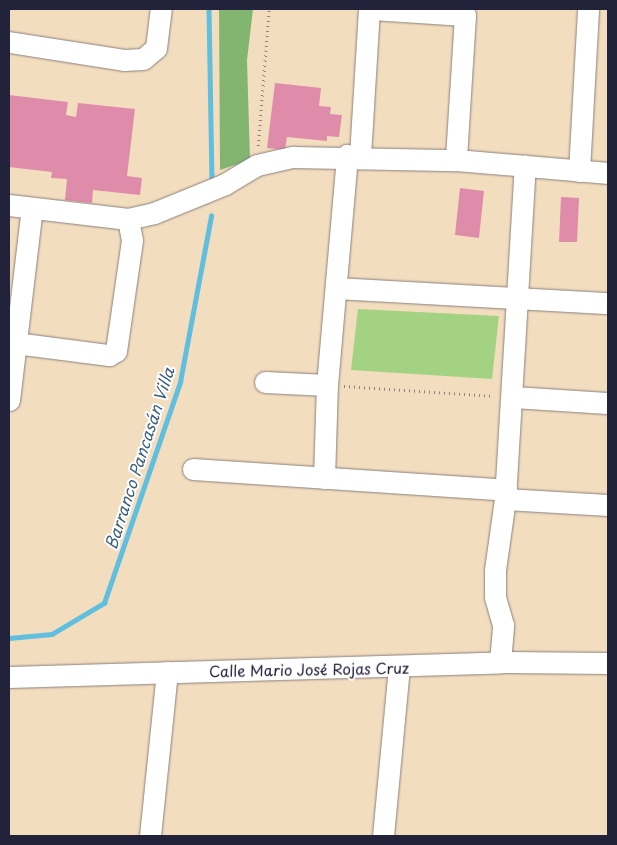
<!DOCTYPE html>
<meta charset="utf-8">
<style>
body{margin:0}
#map{position:relative;width:617px;height:845px;overflow:hidden;background:#f3ddbf;font-family:"Playpen Sans",sans-serif}
div>[style]{position:absolute}
.green>*{inset:0;background:#a3d382}
.forest>*{inset:0;background:#82b570}
.stream>*{height:4.5px;margin:-2.25px;padding:0 2.25px;transform-origin:2.25px;border-radius:2.25px;background:#60bede}
.building>*{inset:0;background:#df8caa}
.path>*{height:2.5px;margin-top:-1.25px;transform-origin:0;background:repeating-linear-gradient(90deg,#8a807d 0 1px,transparent 0 5px)}
.roads{filter:drop-shadow(0 0 1px #8a807d) drop-shadow(0 0 1px #8a807d)}
.minor>*{height:21px;margin:-10.5px;padding:0 10.5px;transform-origin:10.5px;border-radius:10.5px;background:#fff}
span{translate:-50% -50%;white-space:nowrap;text-align:center;line-height:1.15;-webkit-text-stroke:4px #fff;paint-order:stroke}
.street-label{font-size:15px;color:#22223b}
.water-label{font-size:16px;color:#3b607c;font-style:italic}
.frame{position:absolute;inset:0;border:10px solid #22223b;pointer-events:none}
</style>
<div id="map">
<div class="green">
<div style="clip-path:polygon(358px 309px,499px 316px,492px 379px,351px 370px)"></div>
</div>
<div class="forest">
<div style="clip-path:polygon(219px 9px,253px 9px,247px 60px,250px 160px,220px 170px)"></div>
</div>
<div class="stream">
<div style="left:209px;top:9px;width:169px;rotate:89deg"></div>
<div style="left:9px;top:638px;width:43px;rotate:-5.3deg"></div>
<div style="left:52px;top:634px;width:61px;rotate:-30.8deg"></div>
<div style="left:104px;top:603px;width:234px;rotate:-71deg"></div>
<div style="left:180px;top:382px;width:169px;rotate:-79.4deg"></div>
</div>
<div class="building">
<div style="clip-path:polygon(275px 83px,321px 88px,319px 106px,331px 107px,330px 114px,342px 115px,339px 137px,327px 136px,327px 141px,287px 137px,285px 150px,267px 148px)"></div>
<div style="clip-path:polygon(9px 95px,68px 102px,66px 115px,76px 117px,78px 103px,135px 109px,127px 176px,142px 178px,140px 195px,93px 190px,92px 203px,65px 200px,67px 179px,51px 178px,52px 172px,9px 167px)"></div>
<div style="clip-path:polygon(460px 188px,484px 191px,479px 238px,455px 235px)"></div>
<div style="clip-path:polygon(561px 197px,579px 198px,577px 242px,559px 242px)"></div>
</div>
<div class="path">
<div style="left:258px;top:146px;width:137px;rotate:-85.4deg"></div>
<div style="left:344px;top:386px;width:149px;rotate:3.8deg"></div>
</div>
<div class="roads">
<div class="minor">
<div style="left:371px;top:9px;width:94px;rotate:3.7deg"></div>
<div style="left:465px;top:15px;width:145px;rotate:93.6deg"></div>
<div style="left:9px;top:42px;width:116px;rotate:8.9deg"></div>
<div style="left:124px;top:60px;width:19px;rotate:-3deg"></div>
<div style="left:143px;top:59px;width:17px;rotate:-40deg"></div>
<div style="left:156px;top:48px;width:39px;rotate:-83deg"></div>
<div style="left:360px;top:156px;width:147px;rotate:-86.5deg"></div>
<div style="left:579px;top:171px;width:162px;rotate:-86.8deg"></div>
<div style="left:9px;top:205px;width:120px;rotate:6.7deg"></div>
<div style="left:128px;top:219px;width:27px;rotate:-13deg"></div>
<div style="left:154px;top:213px;width:77px;rotate:-22.2deg"></div>
<div style="left:225px;top:184px;width:37px;rotate:-31deg"></div>
<div style="left:257px;top:165px;width:37px;rotate:-13deg"></div>
<div style="left:293px;top:157px;width:163px;rotate:1.1deg"></div>
<div style="left:456px;top:160px;width:153px;rotate:4.9deg"></div>
<div style="left:337px;top:288px;width:271px;rotate:3.2deg"></div>
<div style="left:15px;top:343px;width:95px;rotate:7.3deg"></div>
<div style="left:109px;top:355px;width:8px;rotate:-30deg"></div>
<div style="left:116px;top:351px;width:112px;rotate:-81.8deg"></div>
<div style="left:132px;top:240px;width:21px;rotate:-101deg"></div>
<div style="left:265px;top:382px;width:62px;rotate:2.8deg"></div>
<div style="left:512px;top:397px;width:96px;rotate:3.6deg"></div>
<div style="left:9px;top:400px;width:193px;rotate:-83.2deg"></div>
<div style="left:193px;top:469px;width:314px;rotate:3.8deg"></div>
<div style="left:324px;top:478px;width:93px;rotate:-88.2deg"></div>
<div style="left:327px;top:385px;width:231px;rotate:-85deg"></div>
<div style="left:505px;top:499px;width:103px;rotate:3.3deg"></div>
<div style="left:500px;top:662px;width:37px;rotate:-85deg"></div>
<div style="left:503px;top:625px;width:29px;rotate:-106deg"></div>
<div style="left:495px;top:597px;width:27px;rotate:-90deg"></div>
<div style="left:495px;top:570px;width:72px;rotate:-82deg"></div>
<div style="left:505px;top:499px;width:334px;rotate:-86.6deg"></div>
<div style="left:9px;top:677px;width:491px;rotate:-1.7deg"></div>
<div style="left:500px;top:662px;width:108px;rotate:0.5deg"></div>
<div style="left:150px;top:836px;width:165px;rotate:-84.1deg"></div>
<div style="left:383px;top:836px;width:169px;rotate:-84.6deg"></div>
</div>
</div>
<div class="street-label">
<span style="left:309px;top:669px;rotate:-1deg">Calle Mario José Rojas Cruz</span>
</div>
<div class="water-label">
<span style="left:139px;top:458px;rotate:-72deg">Barranco Pancasán Villa</span>
</div>
<div class="frame"></div>
</div>
